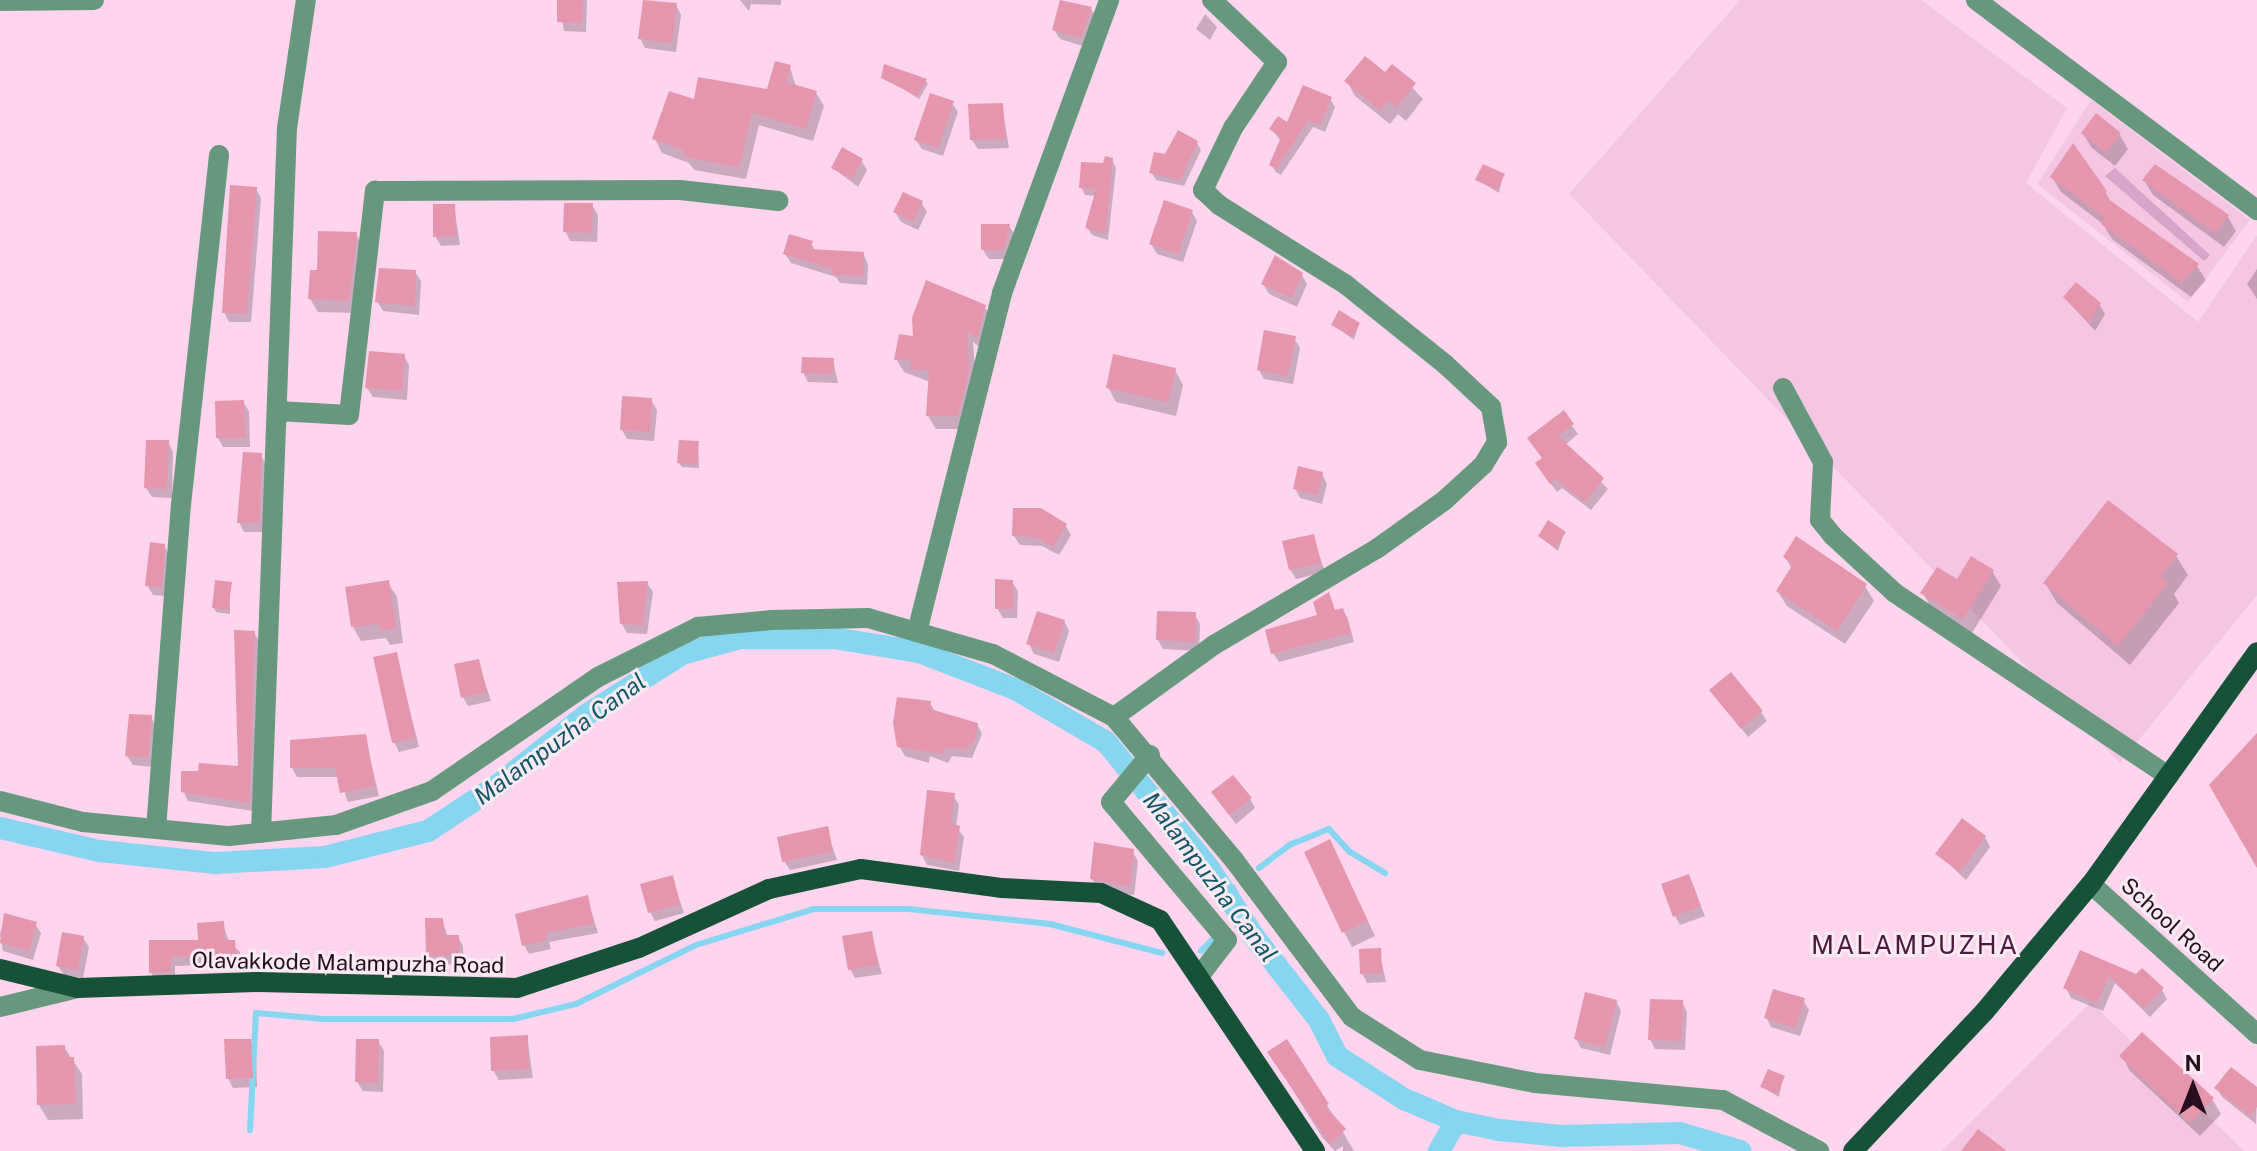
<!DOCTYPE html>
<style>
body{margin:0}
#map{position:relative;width:2257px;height:1151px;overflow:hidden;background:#fed4ee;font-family:"Public Sans",sans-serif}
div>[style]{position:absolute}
.built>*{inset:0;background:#f5c6e3}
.green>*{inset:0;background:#d7a5c5}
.shadow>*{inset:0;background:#0003}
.stream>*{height:6px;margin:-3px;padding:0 3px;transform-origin:3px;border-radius:3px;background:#87d6f0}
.canal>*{height:22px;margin:-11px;padding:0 11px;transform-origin:11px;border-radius:11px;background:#87d6f0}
.building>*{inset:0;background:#e596ad}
.minor>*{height:20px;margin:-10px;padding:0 10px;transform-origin:10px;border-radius:10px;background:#67987e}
.major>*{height:20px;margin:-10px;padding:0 10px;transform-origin:10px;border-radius:10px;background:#175138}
span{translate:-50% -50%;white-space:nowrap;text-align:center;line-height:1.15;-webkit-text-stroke:6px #f9ebf3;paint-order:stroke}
.street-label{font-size:22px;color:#260e1e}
.water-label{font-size:24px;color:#125567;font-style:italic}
.quarter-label{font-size:26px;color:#501840;letter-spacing:2px}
.north{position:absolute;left:2153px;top:1047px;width:80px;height:80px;-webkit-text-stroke:6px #f9ebf3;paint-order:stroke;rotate:0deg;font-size:22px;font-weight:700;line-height:32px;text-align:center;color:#260e1e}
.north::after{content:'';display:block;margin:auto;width:28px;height:36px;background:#260e1e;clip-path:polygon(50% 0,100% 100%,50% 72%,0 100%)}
</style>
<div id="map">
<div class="built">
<div style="clip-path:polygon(1740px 0,1921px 0,2067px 108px,2026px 183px,2198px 322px,2257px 235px,2257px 595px,2120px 763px,1569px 194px)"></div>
<div style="clip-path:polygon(2091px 100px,2250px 220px,2188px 302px,2037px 184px)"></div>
<div style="clip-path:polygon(2091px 1002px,2244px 1151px,1942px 1151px)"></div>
</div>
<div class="green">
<div style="clip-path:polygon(2115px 168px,2210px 255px,2204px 261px,2105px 176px)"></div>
</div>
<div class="shadow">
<div style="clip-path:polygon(559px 0,587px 0,586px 32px,564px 31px)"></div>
<div style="clip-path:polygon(740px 0,781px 0,781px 5px,751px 4px,749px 11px)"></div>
<div style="clip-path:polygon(676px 5px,681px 15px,676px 52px,645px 48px,640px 38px)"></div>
<div style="clip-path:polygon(1091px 9px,1097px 18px,1086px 47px,1060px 39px,1054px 30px)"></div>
<div style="clip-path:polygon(1205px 14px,1217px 27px,1210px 40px,1196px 29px)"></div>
<div style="clip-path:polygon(1392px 66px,1423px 99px,1406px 121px,1398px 114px,1390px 124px,1355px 96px,1347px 81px,1385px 75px)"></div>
<div style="clip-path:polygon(790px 67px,796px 87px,816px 93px,824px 106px,813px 141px,759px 125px,746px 179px,694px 170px,689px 163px,662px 153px,655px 139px,695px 102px,768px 91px)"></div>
<div style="clip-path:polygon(884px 77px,925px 80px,928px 84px,919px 99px)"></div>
<div style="clip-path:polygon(1330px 99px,1335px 107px,1325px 132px,1313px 127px,1281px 175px,1276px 172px,1271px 165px,1281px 141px,1272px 130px)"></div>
<div style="clip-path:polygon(952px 103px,958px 112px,943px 156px,922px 149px,916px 140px)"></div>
<div style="clip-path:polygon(1002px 105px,1009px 148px,978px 149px,972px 140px)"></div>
<div style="clip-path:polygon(2083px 134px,2119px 134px,2128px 149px,2115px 166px,2092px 148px)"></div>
<div style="clip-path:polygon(1197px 143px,1201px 150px,1184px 186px,1156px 180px,1151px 172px,1166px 156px)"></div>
<div style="clip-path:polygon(861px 160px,867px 170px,858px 187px,833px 168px)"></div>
<div style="clip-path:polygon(1112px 160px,1116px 168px,1108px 240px,1092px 235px,1087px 227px,1096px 196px,1085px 195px,1081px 187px)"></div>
<div style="clip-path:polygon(2156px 166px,2228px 217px,2236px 231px,2224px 247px,2153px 195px,2144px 180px)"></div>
<div style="clip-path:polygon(1503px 175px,1499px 193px,1478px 180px)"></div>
<div style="clip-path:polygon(2052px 177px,2105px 192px,2113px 205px,2197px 266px,2206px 280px,2191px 297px,2112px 239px,2103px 224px,2061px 192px)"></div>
<div style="clip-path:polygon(256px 189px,261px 198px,251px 322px,229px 322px,224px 312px)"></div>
<div style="clip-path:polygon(921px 202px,927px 212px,918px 230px,901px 222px,895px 212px)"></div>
<div style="clip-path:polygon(592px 205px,598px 215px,597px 242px,570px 241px,565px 231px)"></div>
<div style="clip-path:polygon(454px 206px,460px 245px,441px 246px,435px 236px)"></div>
<div style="clip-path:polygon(1192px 212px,1197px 221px,1183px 262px,1157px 254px,1151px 244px)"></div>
<div style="clip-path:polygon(1009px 226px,1015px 235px,1008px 259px,989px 259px,983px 250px)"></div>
<div style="clip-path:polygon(356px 234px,363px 247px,356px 313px,318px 312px,310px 299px,319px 272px)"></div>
<div style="clip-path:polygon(811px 243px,816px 252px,863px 254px,868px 264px,867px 285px,840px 283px,836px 277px,791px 263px,785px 254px)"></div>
<div style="clip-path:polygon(2257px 269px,2257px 299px,2247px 284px)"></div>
<div style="clip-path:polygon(415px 272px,421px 281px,419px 315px,383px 311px,377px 301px)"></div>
<div style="clip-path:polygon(1302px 275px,1307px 284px,1297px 307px,1269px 294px,1263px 284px)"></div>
<div style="clip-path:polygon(2065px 298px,2099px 304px,2105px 314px,2095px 331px)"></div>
<div style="clip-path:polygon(984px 306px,992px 320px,984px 350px,973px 342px,976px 384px,965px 429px,936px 429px,928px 416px,930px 382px,904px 372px,896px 359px,915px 338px)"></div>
<div style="clip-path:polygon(1359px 324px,1354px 340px,1333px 325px)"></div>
<div style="clip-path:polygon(1294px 338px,1300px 348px,1293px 384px,1264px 379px,1259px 370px)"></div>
<div style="clip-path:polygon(404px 356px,409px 365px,407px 400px,373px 397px,367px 388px)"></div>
<div style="clip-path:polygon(833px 360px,838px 383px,808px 382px,803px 372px)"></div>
<div style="clip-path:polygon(1175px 370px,1183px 385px,1176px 416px,1116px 402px,1108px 387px)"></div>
<div style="clip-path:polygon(651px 400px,657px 410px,654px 441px,627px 439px,622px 430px)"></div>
<div style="clip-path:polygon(243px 402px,249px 411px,250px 447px,223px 447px,218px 438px)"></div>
<div style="clip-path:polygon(1563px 413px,1578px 434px,1565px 445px,1608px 489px,1591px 510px,1562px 488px,1557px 492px,1543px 473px)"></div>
<div style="clip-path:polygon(168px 442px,173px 452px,172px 498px,152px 497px,146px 488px)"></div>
<div style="clip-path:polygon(698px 443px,699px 468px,682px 467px,679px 463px)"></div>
<div style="clip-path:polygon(261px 455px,266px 465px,264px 532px,244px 532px,239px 522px)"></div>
<div style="clip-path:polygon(1322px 474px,1327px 484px,1322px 504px,1300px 498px,1295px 488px)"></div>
<div style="clip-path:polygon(1065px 525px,1071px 535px,1059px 555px,1042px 546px,1020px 545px,1014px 536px)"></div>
<div style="clip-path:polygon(1564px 534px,1558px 551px,1540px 536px)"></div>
<div style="clip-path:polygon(1313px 536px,1325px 572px,1296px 579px,1290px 569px)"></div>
<div style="clip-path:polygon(164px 545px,169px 555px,166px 596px,153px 595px,147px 585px)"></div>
<div style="clip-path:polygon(2176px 556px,2188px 575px,2174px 594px,2179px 603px,2130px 665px,2057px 603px,2045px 583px)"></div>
<div style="clip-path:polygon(1785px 557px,1865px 586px,1874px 601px,1845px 644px,1787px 606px,1778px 592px,1792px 569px)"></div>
<div style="clip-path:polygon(1992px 571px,2001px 586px,1972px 633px,1931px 608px,1923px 593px)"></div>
<div style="clip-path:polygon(1012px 582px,1018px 591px,1017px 618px,1003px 618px,997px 608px)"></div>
<div style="clip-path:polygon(388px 583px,397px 597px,403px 643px,390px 645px,386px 638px,361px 641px,353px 627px)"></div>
<div style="clip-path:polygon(647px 583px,653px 592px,647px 634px,627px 633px,622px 624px)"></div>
<div style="clip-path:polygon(230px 584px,230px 614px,216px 612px,214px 608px)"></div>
<div style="clip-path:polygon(1328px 595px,1336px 612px,1343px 610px,1348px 619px,1354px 642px,1279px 662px,1273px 653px,1319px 616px)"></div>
<div style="clip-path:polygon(1194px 614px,1200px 624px,1199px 651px,1163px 649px,1158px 640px)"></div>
<div style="clip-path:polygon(1064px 621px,1069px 631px,1059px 662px,1034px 654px,1029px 644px)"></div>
<div style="clip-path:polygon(254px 633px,260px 642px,253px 811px,188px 801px,183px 791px,240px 768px)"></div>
<div style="clip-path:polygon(396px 654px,419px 747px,399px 752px,394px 742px)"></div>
<div style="clip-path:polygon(478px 661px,491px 701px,468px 706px,463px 697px)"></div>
<div style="clip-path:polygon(1711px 691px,1761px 712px,1767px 721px,1748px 737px)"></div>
<div style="clip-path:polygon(930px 703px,936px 713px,977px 724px,982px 734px,972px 758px,952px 756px,948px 763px,930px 756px,929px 763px,905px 756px,899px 746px)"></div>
<div style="clip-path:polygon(151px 717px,156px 727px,153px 767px,133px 765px,127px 756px)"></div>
<div style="clip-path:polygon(365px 736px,379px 796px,348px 802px,339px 777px,297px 777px,292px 768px)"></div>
<div style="clip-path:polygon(953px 795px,959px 805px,956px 827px,964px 837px,959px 871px,927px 865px,922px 855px)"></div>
<div style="clip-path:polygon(1250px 799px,1255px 808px,1236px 824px,1219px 802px)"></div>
<div style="clip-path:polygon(826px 829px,837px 860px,790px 870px,784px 861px)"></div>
<div style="clip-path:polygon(1985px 837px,1990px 847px,1966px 880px,1938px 854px)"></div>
<div style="clip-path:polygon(1132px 851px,1138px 861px,1134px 895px,1098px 889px,1092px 879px)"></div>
<div style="clip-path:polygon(1337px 857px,1375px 936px,1352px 947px,1344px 932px)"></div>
<div style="clip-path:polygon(1688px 876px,1705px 916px,1680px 925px,1675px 916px)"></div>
<div style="clip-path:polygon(672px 878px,684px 913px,655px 921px,650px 912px)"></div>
<div style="clip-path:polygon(587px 897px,598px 933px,549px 942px,551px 949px,529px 954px,524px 945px)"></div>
<div style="clip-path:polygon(5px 916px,35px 924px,41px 933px,33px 960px,3px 951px,0 934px)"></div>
<div style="clip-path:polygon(442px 920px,448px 937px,458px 937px,463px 946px,464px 964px,434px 965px,428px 956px)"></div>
<div style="clip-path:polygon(223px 924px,229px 942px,240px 952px,240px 964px,175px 966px,175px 981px,156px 982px,151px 972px,151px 942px,200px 942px)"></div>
<div style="clip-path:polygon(871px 934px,882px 974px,855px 978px,850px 969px)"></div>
<div style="clip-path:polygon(83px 938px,89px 947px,83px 978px,64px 975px,58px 966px)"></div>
<div style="clip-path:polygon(1379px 950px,1386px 982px,1367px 983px,1362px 973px)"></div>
<div style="clip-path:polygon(2081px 953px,2162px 990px,2167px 999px,2150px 1017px,2115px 983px,2103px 1011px,2071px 998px,2066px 988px)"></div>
<div style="clip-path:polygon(1803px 1000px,1809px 1010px,1800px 1036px,1771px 1027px,1766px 1017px)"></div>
<div style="clip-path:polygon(1616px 1001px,1621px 1011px,1610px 1055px,1581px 1048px,1576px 1039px)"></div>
<div style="clip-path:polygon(1682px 1002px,1687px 1012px,1685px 1050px,1655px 1049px,1650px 1039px)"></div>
<div style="clip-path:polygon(527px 1037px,533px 1078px,499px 1080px,493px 1070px)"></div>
<div style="clip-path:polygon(250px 1041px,256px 1050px,257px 1087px,233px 1088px,228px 1078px)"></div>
<div style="clip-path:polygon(378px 1041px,384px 1051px,383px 1092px,363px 1091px,357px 1082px)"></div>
<div style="clip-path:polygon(64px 1047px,82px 1074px,83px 1119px,48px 1120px,39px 1105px)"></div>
<div style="clip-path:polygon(1270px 1053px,1327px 1105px,1354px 1151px,1343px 1151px,1343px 1146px,1335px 1151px,1322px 1137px)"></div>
<div style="clip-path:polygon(2122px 1056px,2212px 1099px,2221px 1114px,2200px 1136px,2130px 1071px)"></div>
<div style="clip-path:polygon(1783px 1078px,1779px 1097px,1762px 1087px)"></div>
<div style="clip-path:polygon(2217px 1088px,2257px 1090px,2256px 1124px,2222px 1097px)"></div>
</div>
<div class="stream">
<div style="left:1259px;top:868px;width:38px;rotate:-37deg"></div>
<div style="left:1289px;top:845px;width:43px;rotate:-21.8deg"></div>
<div style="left:1329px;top:829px;width:31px;rotate:48deg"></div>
<div style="left:1350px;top:852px;width:41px;rotate:31deg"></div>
<div style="left:1231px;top:917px;width:17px;rotate:-57deg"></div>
<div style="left:1240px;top:903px;width:17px;rotate:-115deg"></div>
<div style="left:1201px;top:951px;width:17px;rotate:-45deg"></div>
<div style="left:250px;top:1130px;width:117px;rotate:-87.1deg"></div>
<div style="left:256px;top:1013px;width:68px;rotate:5deg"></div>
<div style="left:324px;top:1019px;width:189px"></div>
<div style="left:513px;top:1019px;width:65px;rotate:-13.4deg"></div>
<div style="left:576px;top:1004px;width:134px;rotate:-26.2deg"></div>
<div style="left:696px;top:945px;width:123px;rotate:-17deg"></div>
<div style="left:814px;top:909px;width:94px"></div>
<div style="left:908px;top:909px;width:143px;rotate:6deg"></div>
<div style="left:1050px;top:924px;width:116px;rotate:14.5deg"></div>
</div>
<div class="canal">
<div style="left:0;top:828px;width:103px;rotate:13deg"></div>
<div style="left:100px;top:851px;width:116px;rotate:6deg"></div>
<div style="left:215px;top:863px;width:110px;rotate:-3.1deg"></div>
<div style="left:325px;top:857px;width:106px;rotate:-14.2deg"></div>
<div style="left:428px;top:831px;width:85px;rotate:-33.5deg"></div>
<div style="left:499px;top:784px;width:111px;rotate:-38.4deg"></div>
<div style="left:586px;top:715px;width:114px;rotate:-32.4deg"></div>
<div style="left:682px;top:654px;width:60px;rotate:-15.4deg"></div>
<div style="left:740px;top:638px;width:93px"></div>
<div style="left:833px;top:638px;width:87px;rotate:9.2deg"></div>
<div style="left:919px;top:652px;width:103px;rotate:21.1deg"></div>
<div style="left:1015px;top:689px;width:105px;rotate:30.2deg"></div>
<div style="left:1106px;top:742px;width:163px;rotate:50.7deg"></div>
<div style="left:1209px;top:868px;width:84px;rotate:56.7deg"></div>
<div style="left:1255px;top:938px;width:104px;rotate:52deg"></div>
<div style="left:1319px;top:1020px;width:40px;rotate:63.4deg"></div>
<div style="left:1337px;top:1056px;width:80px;rotate:32.7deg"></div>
<div style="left:1404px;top:1099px;width:56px;rotate:22.9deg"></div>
<div style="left:1456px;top:1121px;width:44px;rotate:11.8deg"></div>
<div style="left:1499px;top:1130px;width:63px;rotate:5.4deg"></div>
<div style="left:1562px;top:1136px;width:118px;rotate:-1.5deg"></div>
<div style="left:1680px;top:1133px;width:63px;rotate:16.7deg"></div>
<div style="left:1439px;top:1151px;width:34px;rotate:-60deg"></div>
</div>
<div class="building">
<div style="clip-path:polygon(557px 0,583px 0,582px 23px,557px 22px)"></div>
<div style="clip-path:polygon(643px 0,677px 3px,672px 43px,638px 39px)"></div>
<div style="clip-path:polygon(1060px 0,1092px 7px,1081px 38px,1052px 30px)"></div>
<div style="clip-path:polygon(1365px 56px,1385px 72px,1392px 64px,1416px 83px,1397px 107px,1388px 101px,1381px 111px,1344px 81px)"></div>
<div style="clip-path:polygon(775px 61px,791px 65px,786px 82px,817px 91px,806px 129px,752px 113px,739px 167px,684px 157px,685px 151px,652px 139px,669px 91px,694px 99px,698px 77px,767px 89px)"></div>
<div style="clip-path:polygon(884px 64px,927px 79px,917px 96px,881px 78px)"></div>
<div style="clip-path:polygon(1303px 85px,1332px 97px,1320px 125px,1308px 120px,1277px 169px,1269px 165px,1281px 137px,1269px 129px,1278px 116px,1287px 122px)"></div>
<div style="clip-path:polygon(930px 93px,954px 101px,938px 148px,914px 140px)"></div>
<div style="clip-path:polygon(1003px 103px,1005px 139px,970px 140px,968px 104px)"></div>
<div style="clip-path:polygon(2096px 113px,2121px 133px,2106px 153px,2081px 133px)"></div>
<div style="clip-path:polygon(1178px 130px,1198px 141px,1180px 180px,1149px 173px,1154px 152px,1165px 154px)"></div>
<div style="clip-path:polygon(2073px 143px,2107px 191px,2104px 196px,2199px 264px,2182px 283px,2101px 224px,2105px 218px,2050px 177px)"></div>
<div style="clip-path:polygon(842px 147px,863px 159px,852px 179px,831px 168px)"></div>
<div style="clip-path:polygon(1105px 156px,1113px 158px,1105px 233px,1085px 228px,1096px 189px,1079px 188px,1081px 162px,1103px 163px)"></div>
<div style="clip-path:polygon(1483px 164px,1505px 174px,1497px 190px,1475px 180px)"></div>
<div style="clip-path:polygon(2155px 164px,2229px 215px,2215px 233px,2142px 180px)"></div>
<div style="clip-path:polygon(230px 185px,257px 187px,247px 313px,222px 313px)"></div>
<div style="clip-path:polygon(903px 192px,923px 201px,913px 221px,893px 212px)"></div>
<div style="clip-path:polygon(1164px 200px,1193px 210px,1178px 254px,1149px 244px)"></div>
<div style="clip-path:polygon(564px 203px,593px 203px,592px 233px,563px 232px)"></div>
<div style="clip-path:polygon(433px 204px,455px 204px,456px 236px,433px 237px)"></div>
<div style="clip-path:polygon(981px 224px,1010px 224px,1004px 250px,981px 250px)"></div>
<div style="clip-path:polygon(318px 231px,357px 232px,349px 301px,308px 299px,310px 270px,317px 270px)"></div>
<div style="clip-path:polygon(789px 234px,813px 241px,810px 249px,864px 252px,863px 276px,832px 274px,833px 269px,783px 254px)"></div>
<div style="clip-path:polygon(1275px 255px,1303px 273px,1292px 298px,1261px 284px)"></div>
<div style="clip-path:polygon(379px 268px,416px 270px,415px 306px,375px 302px)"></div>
<div style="clip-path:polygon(926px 280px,986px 305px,977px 338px,967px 331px,969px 370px,958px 416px,926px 416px,929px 370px,911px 369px,910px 360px,894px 360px,899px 334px,913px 336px,912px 318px)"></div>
<div style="clip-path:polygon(2076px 282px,2101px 303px,2089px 323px,2063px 297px)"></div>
<div style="clip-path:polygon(1339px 310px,1360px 323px,1352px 337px,1331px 325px)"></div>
<div style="clip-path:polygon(1264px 330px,1296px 336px,1288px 376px,1257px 370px)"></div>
<div style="clip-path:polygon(369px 351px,405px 354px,402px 391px,365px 388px)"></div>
<div style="clip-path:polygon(1113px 354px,1176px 368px,1168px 402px,1106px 388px)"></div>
<div style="clip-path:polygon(802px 357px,834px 358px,833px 374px,801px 373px)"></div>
<div style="clip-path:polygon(622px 396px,652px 398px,650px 432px,620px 430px)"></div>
<div style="clip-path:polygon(244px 400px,245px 438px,216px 438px,215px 401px)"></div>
<div style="clip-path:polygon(1564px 410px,1574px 424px,1558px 436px,1604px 478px,1585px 502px,1555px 479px,1550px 484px,1535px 463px,1542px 458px,1527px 438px)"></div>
<div style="clip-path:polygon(146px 440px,169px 440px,167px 489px,144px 488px)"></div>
<div style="clip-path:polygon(679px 440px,699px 441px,697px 465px,677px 463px)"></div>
<div style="clip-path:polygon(243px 452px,262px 453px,259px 523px,237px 523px)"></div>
<div style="clip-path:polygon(1298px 466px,1323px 472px,1318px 495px,1293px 489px)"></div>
<div style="clip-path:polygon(2108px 500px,2178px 554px,2161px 576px,2169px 582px,2118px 646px,2043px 583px)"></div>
<div style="clip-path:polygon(1013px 508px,1041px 508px,1067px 524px,1053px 547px,1035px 537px,1012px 536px)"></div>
<div style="clip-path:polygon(1548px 520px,1566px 532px,1555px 548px,1538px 536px)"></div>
<div style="clip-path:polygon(1314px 534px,1321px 563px,1289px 570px,1282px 541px)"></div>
<div style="clip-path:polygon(1796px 536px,1867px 584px,1837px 631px,1776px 591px,1793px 564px,1783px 557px)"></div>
<div style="clip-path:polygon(150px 542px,165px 544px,162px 587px,145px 586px)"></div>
<div style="clip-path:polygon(1971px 556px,1994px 570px,1963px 619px,1920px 593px,1937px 567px,1957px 579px)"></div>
<div style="clip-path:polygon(995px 579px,1013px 580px,1013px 609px,995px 609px)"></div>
<div style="clip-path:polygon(215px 580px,232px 582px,228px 610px,212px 608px)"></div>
<div style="clip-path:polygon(389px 580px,396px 628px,380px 631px,379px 624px,351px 627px,345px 587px)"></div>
<div style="clip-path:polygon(648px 581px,643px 625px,620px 624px,617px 582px)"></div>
<div style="clip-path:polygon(1329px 592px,1335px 610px,1343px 608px,1351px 633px,1271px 654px,1265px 630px,1317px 615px,1313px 602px)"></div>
<div style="clip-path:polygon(1037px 611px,1065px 620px,1054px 653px,1026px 644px)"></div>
<div style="clip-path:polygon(1157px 611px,1196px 612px,1195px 642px,1156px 640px)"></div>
<div style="clip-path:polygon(234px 630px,255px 631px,249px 803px,181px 792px,181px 771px,198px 771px,199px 763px,238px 766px)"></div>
<div style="clip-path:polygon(397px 652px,415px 738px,392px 743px,373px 657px)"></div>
<div style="clip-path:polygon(479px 659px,487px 692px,461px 698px,454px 664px)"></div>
<div style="clip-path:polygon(1731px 672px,1763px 711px,1741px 729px,1709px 690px)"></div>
<div style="clip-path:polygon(897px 697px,931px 701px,930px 709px,978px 723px,975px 740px,967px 749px,946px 748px,943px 754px,897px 747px,893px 723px)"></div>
<div style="clip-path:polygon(129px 714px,152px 715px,148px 758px,125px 756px)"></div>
<div style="clip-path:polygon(2257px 733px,2257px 868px,2209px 785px)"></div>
<div style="clip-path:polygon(366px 734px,375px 786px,340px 793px,335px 768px,290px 768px,290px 740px)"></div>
<div style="clip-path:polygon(1233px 775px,1252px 798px,1229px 815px,1211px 792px)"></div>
<div style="clip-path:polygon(927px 790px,955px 793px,951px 824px,960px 826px,954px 863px,920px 855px)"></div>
<div style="clip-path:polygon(1962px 818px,1986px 836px,1960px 872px,1935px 854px)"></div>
<div style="clip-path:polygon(828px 826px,833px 851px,782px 862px,777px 837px)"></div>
<div style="clip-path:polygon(1330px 839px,1368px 921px,1342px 933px,1304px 852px)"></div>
<div style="clip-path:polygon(1094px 842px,1134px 849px,1130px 886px,1090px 879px)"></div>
<div style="clip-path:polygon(1689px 874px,1701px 906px,1673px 917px,1661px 884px)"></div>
<div style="clip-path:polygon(673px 875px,680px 904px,648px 913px,640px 884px)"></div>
<div style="clip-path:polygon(588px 895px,594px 924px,546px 933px,547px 940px,522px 946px,515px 914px)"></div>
<div style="clip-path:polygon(4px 913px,37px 922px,29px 951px,0 943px)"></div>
<div style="clip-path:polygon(425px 918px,443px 918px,444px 935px,459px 935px,459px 955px,426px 956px)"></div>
<div style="clip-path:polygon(224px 921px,225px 940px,235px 940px,236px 955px,171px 957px,171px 972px,149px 973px,149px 940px,198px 940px,197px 923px)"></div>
<div style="clip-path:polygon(872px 931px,878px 965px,848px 970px,842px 936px)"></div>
<div style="clip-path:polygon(62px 932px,84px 936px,78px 970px,56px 966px)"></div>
<div style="clip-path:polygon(1381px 948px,1382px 973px,1360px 974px,1359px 949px)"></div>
<div style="clip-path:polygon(2080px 950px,2136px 974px,2142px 968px,2164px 988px,2144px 1009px,2109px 976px,2097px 1003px,2063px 988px)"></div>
<div style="clip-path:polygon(1773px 989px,1805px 998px,1795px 1028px,1764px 1018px)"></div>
<div style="clip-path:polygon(1585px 992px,1617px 1000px,1605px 1047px,1574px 1039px)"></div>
<div style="clip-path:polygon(1650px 999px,1683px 1000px,1681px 1041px,1648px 1040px)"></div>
<div style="clip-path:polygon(2142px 1032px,2214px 1098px,2190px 1123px,2119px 1056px)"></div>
<div style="clip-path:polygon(528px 1035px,529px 1069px,491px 1071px,490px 1037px)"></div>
<div style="clip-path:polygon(224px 1039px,251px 1039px,253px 1078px,226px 1079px)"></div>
<div style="clip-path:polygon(356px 1039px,379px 1039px,378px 1083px,355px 1082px)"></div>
<div style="clip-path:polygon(1287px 1039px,1329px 1104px,1325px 1106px,1346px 1129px,1330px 1144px,1267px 1052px)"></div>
<div style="clip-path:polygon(65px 1045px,65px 1057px,74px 1057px,76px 1104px,37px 1105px,36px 1046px)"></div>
<div style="clip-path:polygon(2231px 1067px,2257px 1087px,2257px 1107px,2250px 1116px,2214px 1088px)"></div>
<div style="clip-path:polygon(1768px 1069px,1785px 1076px,1777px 1094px,1760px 1087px)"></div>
<div style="clip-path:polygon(1978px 1129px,2007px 1151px,1961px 1151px)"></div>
</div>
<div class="minor">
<div style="left:1212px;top:0;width:90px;rotate:43.6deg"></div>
<div style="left:1277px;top:62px;width:79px;rotate:123.7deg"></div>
<div style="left:1233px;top:128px;width:69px;rotate:115.8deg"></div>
<div style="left:1203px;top:190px;width:22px;rotate:43deg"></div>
<div style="left:1219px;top:205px;width:149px;rotate:32.1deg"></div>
<div style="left:1345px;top:284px;width:129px;rotate:38.7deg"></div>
<div style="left:1446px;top:365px;width:62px;rotate:43deg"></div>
<div style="left:1491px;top:407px;width:36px;rotate:80deg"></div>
<div style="left:1497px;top:442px;width:27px;rotate:121deg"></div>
<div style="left:1483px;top:465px;width:52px;rotate:137.4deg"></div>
<div style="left:1445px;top:500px;width:82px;rotate:144.4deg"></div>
<div style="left:1378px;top:548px;width:191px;rotate:149.4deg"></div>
<div style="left:1214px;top:645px;width:123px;rotate:144.2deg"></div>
<div style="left:1114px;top:717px;width:187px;rotate:50deg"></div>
<div style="left:1234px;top:860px;width:196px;rotate:53.1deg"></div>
<div style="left:1352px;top:1017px;width:80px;rotate:32.3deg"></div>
<div style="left:1420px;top:1060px;width:117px;rotate:11.3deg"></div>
<div style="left:1535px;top:1083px;width:189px;rotate:5.2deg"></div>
<div style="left:1723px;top:1100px;width:109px;rotate:28deg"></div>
<div style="left:1976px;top:0;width:351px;rotate:36.8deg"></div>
<div style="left:0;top:1px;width:94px;rotate:-0.6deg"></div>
<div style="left:1783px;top:388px;width:84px;rotate:61.6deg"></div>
<div style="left:1823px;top:462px;width:58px;rotate:93deg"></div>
<div style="left:1820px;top:520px;width:21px;rotate:51deg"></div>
<div style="left:1833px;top:536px;width:84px;rotate:42.6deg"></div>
<div style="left:1895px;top:593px;width:329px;rotate:33.8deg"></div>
<div style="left:277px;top:411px;width:72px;rotate:3.2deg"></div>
<div style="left:349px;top:415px;width:226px;rotate:-83.4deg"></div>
<div style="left:375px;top:191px;width:305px;rotate:-0.2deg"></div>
<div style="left:680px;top:190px;width:99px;rotate:6.4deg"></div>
<div style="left:917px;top:632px;width:349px;rotate:-75.9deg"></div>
<div style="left:1002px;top:293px;width:312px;rotate:-69.9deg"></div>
<div style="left:1150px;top:755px;width:61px;rotate:129.7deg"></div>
<div style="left:1111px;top:802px;width:180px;rotate:50deg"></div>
<div style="left:1227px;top:940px;width:44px;rotate:127.6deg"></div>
<div style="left:0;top:801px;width:86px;rotate:14.2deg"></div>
<div style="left:83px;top:822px;width:147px;rotate:5.5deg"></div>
<div style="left:229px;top:836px;width:108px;rotate:-5.9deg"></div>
<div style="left:336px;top:825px;width:102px;rotate:-19.5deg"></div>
<div style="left:432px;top:791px;width:201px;rotate:-34.5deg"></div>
<div style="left:598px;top:677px;width:112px;rotate:-26.6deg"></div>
<div style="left:698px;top:627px;width:74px;rotate:-5.4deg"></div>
<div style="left:772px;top:620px;width:96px;rotate:-1.2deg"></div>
<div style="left:868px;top:618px;width:130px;rotate:16.1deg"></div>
<div style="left:993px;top:654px;width:136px;rotate:27.5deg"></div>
<div style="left:156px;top:829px;width:325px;rotate:-85.6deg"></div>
<div style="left:181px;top:505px;width:352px;rotate:-83.8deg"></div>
<div style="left:261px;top:833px;width:705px;rotate:-87.89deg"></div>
<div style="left:287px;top:128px;width:129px;rotate:-81.6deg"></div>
<div style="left:2091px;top:884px;width:224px;rotate:42.1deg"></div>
<div style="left:0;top:1007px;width:80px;rotate:-13.7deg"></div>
</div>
<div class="major">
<div style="left:0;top:969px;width:80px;rotate:13.7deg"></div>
<div style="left:78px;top:988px;width:180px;rotate:-1.9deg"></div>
<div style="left:258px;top:982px;width:259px;rotate:1.3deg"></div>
<div style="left:517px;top:988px;width:128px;rotate:-18.2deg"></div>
<div style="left:639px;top:948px;width:143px;rotate:-24.4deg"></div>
<div style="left:769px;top:889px;width:94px;rotate:-12.3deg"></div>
<div style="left:861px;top:869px;width:141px;rotate:7.7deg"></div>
<div style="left:1001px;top:888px;width:100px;rotate:2.9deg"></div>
<div style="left:1101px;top:893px;width:65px;rotate:24.6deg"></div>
<div style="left:1160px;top:920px;width:278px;rotate:56.1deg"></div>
<div style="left:1853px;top:1151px;width:192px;rotate:-46.7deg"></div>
<div style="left:1985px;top:1011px;width:165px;rotate:-50.2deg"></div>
<div style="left:2091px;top:884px;width:285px;rotate:-54.4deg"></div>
</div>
<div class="street-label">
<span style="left:2172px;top:925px;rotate:42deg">School Road</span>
<span style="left:348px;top:963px;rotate:1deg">Olavakkode Malampuzha Road</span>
</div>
<div class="water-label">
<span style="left:560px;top:739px;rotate:-36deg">Malampuzha Canal</span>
<span style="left:1210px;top:877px;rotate:53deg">Malampuzha Canal</span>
</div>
<div class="quarter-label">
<span style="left:1915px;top:945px">MALAMPUZHA</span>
</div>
<div class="north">N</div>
</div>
